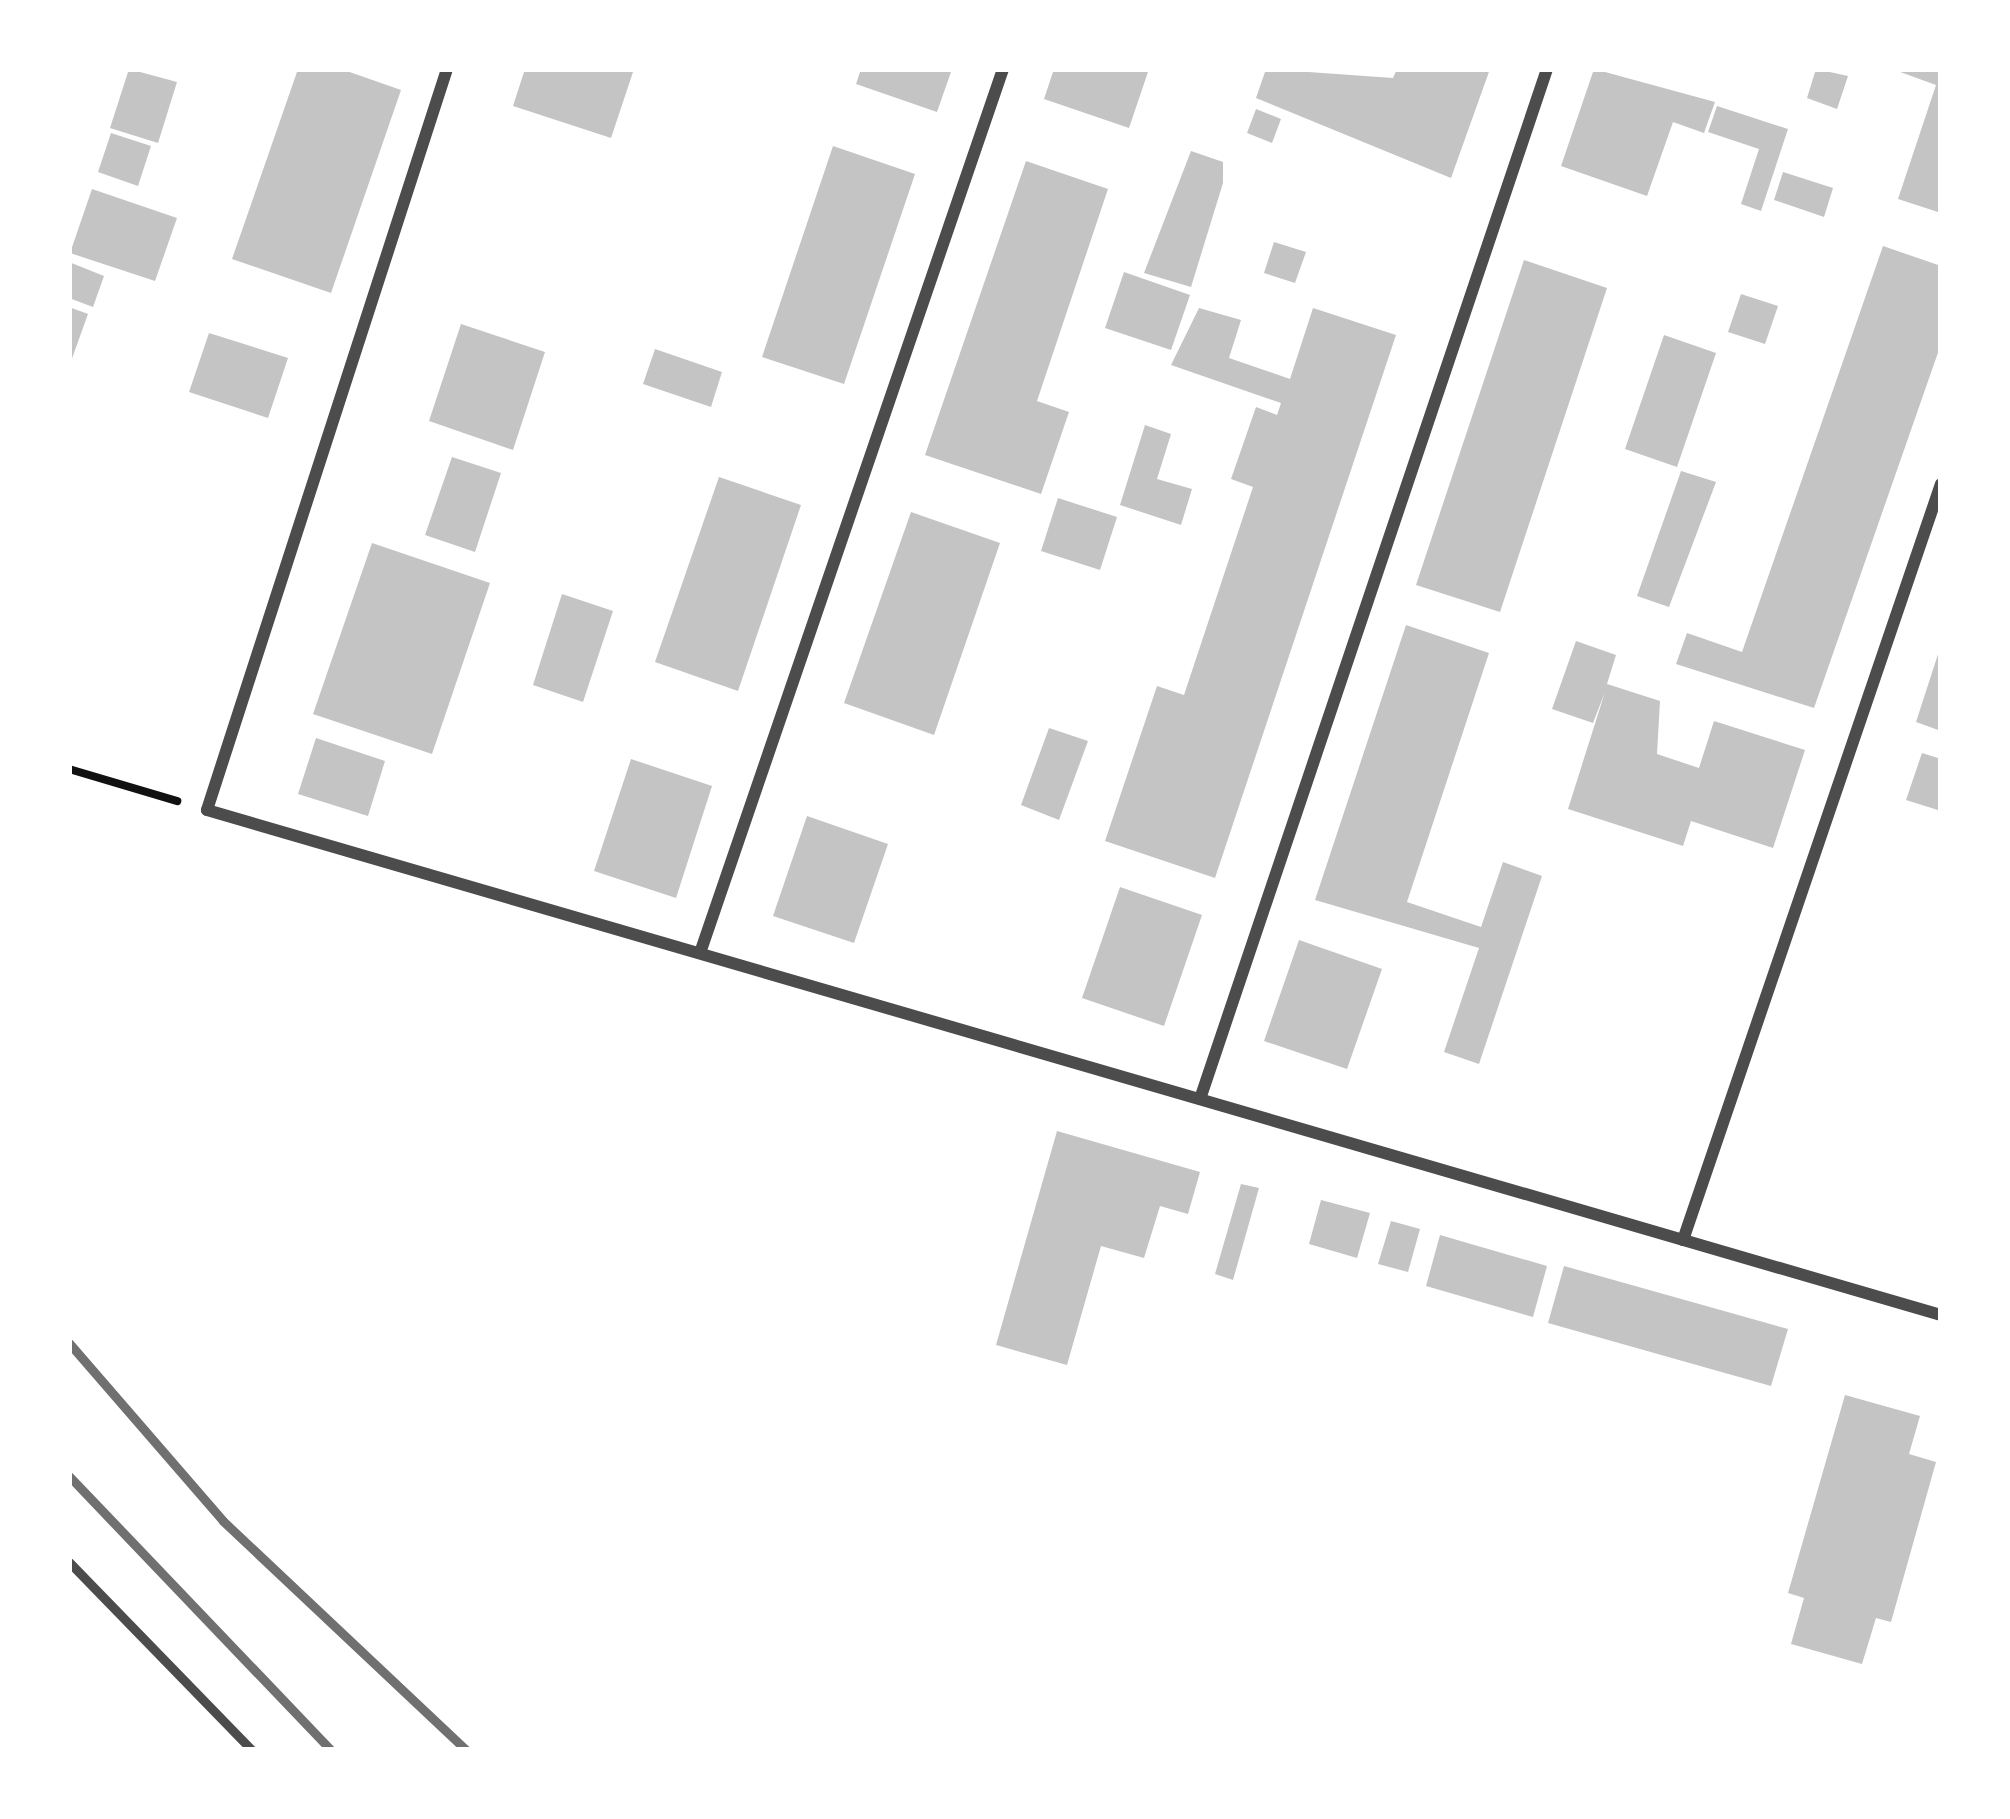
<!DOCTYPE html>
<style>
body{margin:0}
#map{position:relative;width:2010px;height:1819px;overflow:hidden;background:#fff;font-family:"Exo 2",sans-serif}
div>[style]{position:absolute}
.building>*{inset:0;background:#c4c4c4}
.path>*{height:8px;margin:-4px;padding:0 4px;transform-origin:4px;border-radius:4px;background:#111}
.service>*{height:9px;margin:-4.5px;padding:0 4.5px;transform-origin:4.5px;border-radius:4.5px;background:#4c4c4c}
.minor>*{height:12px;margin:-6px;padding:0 6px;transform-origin:6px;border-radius:6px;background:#4c4c4c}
.rail>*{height:9px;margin:-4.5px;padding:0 4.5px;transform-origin:4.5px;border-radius:4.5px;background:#707070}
span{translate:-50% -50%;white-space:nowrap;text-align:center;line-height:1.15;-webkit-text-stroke:12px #fff;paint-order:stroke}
.frame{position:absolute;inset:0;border:72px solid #fff;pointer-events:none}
</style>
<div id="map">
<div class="building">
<div style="clip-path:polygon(129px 69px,177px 82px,158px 143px,110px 128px)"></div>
<div style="clip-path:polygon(298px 69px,341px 69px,401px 90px,331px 293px,232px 259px)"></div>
<div style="clip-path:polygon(525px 69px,634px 69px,611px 138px,513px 106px)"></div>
<div style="clip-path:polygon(861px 69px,952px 69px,937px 112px,856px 84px)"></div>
<div style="clip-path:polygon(1054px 69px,1149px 69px,1129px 128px,1044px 99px)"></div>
<div style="clip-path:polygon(1266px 69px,1393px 78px,1397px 69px,1490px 69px,1451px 178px,1256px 98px)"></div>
<div style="clip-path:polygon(1594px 69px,1715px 102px,1704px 133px,1673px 122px,1647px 196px,1561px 166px)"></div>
<div style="clip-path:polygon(1816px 69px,1848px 76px,1837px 109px,1807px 98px)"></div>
<div style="clip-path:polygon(1892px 69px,1941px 69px,1941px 213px,1898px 199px,1936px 85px)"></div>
<div style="clip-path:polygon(1717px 106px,1788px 129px,1761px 211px,1741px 204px,1759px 149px,1708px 132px)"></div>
<div style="clip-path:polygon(1256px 109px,1281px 119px,1272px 143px,1247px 133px)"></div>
<div style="clip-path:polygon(111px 133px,151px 146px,138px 186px,98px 172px)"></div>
<div style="clip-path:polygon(833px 146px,915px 174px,844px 384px,762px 357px)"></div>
<div style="clip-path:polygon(1191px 151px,1223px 162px,1223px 183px,1191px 287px,1144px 273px)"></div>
<div style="clip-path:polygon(1026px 161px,1108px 189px,1037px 401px,1069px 412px,1041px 494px,925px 455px)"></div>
<div style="clip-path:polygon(1783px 172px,1833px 188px,1824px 217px,1774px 200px)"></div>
<div style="clip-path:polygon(92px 189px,177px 218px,155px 281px,70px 253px)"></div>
<div style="clip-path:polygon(1274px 242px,1306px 252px,1295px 283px,1264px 273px)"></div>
<div style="clip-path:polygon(1883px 246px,1941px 266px,1941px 344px,1814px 708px,1676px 664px,1687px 633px,1742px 652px)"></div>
<div style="clip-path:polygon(1524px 260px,1607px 288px,1500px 612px,1416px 585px)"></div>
<div style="clip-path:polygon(69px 262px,104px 276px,93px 307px,69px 298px)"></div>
<div style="clip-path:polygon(1124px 272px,1190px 295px,1171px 350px,1105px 328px)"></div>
<div style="clip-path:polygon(1741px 294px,1778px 306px,1765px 344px,1728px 332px)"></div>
<div style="clip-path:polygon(69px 307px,88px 314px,70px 364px,69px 364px)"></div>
<div style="clip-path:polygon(1199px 308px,1241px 320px,1229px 358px,1290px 379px,1313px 308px,1396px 335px,1215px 878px,1105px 841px,1157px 686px,1184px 695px,1253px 487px,1231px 479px,1256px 407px,1277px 415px,1281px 403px,1171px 365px)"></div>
<div style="clip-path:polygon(461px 324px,545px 352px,513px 450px,429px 421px)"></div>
<div style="clip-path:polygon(209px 333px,288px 358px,268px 418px,189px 392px)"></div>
<div style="clip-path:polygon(1664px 335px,1716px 353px,1677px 467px,1625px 449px)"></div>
<div style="clip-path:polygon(655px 349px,722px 372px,711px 407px,643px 384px)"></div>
<div style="clip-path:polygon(1145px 425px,1171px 434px,1157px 479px,1192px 489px,1181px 525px,1120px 505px)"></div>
<div style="clip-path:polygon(452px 457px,501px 473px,475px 552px,425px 535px)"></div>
<div style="clip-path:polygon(1681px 471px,1716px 482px,1669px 607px,1637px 596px)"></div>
<div style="clip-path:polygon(719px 477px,801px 505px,738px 691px,655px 662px)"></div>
<div style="clip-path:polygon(1058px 498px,1117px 517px,1100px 570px,1041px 551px)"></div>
<div style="clip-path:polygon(911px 512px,1000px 543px,934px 735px,844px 703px)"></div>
<div style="clip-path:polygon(372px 543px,490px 583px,432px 754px,313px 714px)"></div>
<div style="clip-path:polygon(562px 594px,613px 611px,583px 702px,533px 685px)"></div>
<div style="clip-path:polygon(1406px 625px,1489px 653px,1407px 902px,1481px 927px,1503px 862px,1542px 876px,1479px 1064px,1444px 1052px,1479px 948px,1315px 900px)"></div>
<div style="clip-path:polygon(1576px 641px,1616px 655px,1607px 684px,1660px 701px,1657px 754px,1699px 768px,1714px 721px,1805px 750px,1773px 848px,1691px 821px,1683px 846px,1568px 809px,1605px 692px,1593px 723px,1552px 709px)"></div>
<div style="clip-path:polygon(1940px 648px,1941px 648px,1941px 731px,1916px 722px)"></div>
<div style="clip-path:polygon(1049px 728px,1088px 741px,1059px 820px,1021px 805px)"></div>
<div style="clip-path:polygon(316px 738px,385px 761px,368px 816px,298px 794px)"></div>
<div style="clip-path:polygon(1922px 753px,1941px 759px,1941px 811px,1906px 800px)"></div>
<div style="clip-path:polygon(631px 759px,712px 786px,676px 898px,594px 871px)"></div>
<div style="clip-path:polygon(807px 816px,888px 844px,854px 943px,773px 916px)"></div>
<div style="clip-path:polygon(1120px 887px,1202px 915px,1164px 1026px,1082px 998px)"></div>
<div style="clip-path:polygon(1299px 940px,1382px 969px,1347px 1069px,1264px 1041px)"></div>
<div style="clip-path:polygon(1057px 1131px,1200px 1172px,1188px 1214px,1160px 1206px,1144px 1258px,1101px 1246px,1067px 1365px,996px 1345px)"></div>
<div style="clip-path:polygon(1241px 1184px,1259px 1188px,1233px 1280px,1215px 1274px)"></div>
<div style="clip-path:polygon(1321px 1200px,1370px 1213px,1357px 1258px,1309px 1244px)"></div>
<div style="clip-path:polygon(1391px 1221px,1420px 1229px,1408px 1272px,1378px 1264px)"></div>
<div style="clip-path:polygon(1440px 1235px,1547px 1266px,1533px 1317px,1426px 1286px)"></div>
<div style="clip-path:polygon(1564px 1266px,1788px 1329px,1771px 1386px,1548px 1323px)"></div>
<div style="clip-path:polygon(1845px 1395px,1920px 1416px,1909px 1454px,1936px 1462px,1891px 1622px,1876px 1618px,1862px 1664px,1791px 1644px,1804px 1598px,1788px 1593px)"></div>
</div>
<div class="path">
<div style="left:69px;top:769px;width:113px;rotate:16.5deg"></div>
</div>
<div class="service">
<div style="left:69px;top:1562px;width:262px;rotate:45.8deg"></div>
</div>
<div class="minor">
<div style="left:447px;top:69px;width:779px;rotate:107.95deg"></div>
<div style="left:207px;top:810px;width:1806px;rotate:16.24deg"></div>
<div style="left:700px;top:953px;width:934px;rotate:-71.08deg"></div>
<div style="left:1200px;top:1099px;width:1087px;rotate:-71.38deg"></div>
<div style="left:1683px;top:1240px;width:799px;rotate:-71.16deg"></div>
</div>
<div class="rail">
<div style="left:69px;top:1343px;width:235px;rotate:49.1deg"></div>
<div style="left:223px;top:1521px;width:334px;rotate:43.3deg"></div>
<div style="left:69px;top:1476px;width:379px;rotate:46.3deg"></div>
</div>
<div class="frame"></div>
</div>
